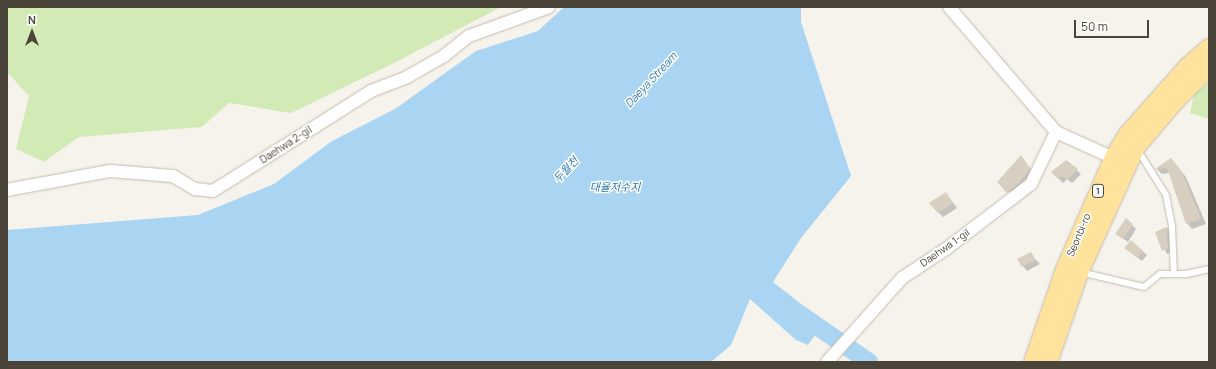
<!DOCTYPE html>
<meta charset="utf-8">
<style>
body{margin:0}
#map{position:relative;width:1216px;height:369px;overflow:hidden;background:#f6f3ec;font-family:Manrope,"Noto Sans KR",sans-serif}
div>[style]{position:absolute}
.green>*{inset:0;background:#d2eab5}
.water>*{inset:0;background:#a9d4f2}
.shadow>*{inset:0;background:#0003}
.river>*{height:18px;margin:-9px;padding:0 9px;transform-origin:9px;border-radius:9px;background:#a9d4f2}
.building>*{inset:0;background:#d8cfc1}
.roads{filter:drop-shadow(0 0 1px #c2bbae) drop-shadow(0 0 1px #c2bbae)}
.lane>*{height:6px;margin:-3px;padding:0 3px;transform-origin:3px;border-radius:3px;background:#fff}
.street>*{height:12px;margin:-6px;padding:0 6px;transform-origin:6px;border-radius:6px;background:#fff}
.primary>*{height:19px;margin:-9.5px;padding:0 9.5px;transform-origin:9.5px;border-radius:9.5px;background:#ffe39c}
span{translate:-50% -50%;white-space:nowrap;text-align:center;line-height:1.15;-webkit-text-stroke:3px #fff;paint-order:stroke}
.shield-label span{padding:1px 3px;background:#fff;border:1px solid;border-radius:3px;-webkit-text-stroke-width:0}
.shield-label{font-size:9px;color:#4b4439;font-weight:700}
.street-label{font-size:10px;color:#4b4439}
.water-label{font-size:11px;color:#2e7ab2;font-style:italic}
.frame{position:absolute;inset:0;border:8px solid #4b4439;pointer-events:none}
.north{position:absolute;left:12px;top:12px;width:40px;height:40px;-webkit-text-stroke:3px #fff;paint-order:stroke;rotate:0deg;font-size:11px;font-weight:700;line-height:16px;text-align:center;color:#4b4439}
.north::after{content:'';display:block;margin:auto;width:14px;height:18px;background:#4b4439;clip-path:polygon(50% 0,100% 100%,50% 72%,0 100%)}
.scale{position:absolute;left:1074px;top:20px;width:75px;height:18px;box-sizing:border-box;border:2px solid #4b4439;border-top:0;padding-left:5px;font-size:12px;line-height:14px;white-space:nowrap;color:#4b4439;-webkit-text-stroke:3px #fff;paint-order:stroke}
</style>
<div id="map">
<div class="green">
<div style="clip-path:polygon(7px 7px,501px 7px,394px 63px,291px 113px,229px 103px,202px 127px,79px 137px,44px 162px,16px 149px,29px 96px,7px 72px)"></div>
<div style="clip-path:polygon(1209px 83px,1209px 119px,1190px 113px,1194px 94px)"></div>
</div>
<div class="water">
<div style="clip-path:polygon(564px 7px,801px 7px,801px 22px,851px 176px,801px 238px,773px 282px,824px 322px,808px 345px,796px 340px,750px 299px,731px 345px,711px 362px,7px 362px,7px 230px,198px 215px,274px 184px,332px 141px,395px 109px,476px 51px,538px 31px)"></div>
</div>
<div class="shadow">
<div style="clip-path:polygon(1021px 156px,1036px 176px,1015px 198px,998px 182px)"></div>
<div style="clip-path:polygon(1171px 159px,1186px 177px,1206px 224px,1192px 229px,1187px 223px,1170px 173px,1162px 174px,1157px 169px)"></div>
<div style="clip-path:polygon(1066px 161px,1081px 174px,1072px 183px,1067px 179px,1063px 183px,1052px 172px)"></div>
<div style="clip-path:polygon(946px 193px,957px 208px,943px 217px,938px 212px)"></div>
<div style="clip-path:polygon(1132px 225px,1136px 229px,1128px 242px,1116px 234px)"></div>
<div style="clip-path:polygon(1167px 228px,1171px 232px,1172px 252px,1167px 254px,1156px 232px)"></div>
<div style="clip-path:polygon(1142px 251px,1147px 255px,1142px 261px,1130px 252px)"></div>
<div style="clip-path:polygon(1030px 254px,1040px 264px,1027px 271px,1018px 259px)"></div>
</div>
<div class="river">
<div style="left:801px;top:315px;width:83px;rotate:34.7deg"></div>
</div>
<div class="building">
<div style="clip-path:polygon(1021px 155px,1030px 169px,1018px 184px,1007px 193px,997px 182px)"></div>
<div style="clip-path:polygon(1171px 158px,1181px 170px,1201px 219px,1186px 224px,1167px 168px,1155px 169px)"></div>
<div style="clip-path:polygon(1066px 160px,1078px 169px,1067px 180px,1062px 176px,1058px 179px,1051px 172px)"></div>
<div style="clip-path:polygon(946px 192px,953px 203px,938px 213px,929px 203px)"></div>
<div style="clip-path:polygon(1126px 218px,1133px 224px,1123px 239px,1115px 234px)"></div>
<div style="clip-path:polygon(1167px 227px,1168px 248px,1162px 251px,1155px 232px)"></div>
<div style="clip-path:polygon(1131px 240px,1143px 251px,1138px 258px,1124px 248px)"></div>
<div style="clip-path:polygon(1031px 252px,1036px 260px,1022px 267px,1017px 259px)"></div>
</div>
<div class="roads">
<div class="lane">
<div style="left:1137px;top:149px;width:54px;rotate:57.8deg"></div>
<div style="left:1166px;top:195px;width:33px;rotate:79deg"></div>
<div style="left:1172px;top:227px;width:47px;rotate:87.6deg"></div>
<div style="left:1080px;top:272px;width:66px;rotate:13.2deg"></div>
<div style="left:1144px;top:287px;width:21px;rotate:-39deg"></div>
<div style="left:1160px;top:274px;width:26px"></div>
<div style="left:1186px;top:274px;width:24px;rotate:-12deg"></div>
</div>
<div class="street">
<div style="left:949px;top:7px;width:165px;rotate:49.4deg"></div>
<div style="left:1056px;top:132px;width:70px;rotate:24.4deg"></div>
<div style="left:7px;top:190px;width:105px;rotate:-10.5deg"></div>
<div style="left:110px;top:171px;width:63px;rotate:4.5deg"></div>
<div style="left:173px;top:176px;width:26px;rotate:31deg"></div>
<div style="left:195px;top:189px;width:18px;rotate:6deg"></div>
<div style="left:213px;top:191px;width:187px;rotate:-32.3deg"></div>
<div style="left:371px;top:91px;width:39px;rotate:-21deg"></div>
<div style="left:407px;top:77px;width:43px;rotate:-29.6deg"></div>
<div style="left:444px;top:56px;width:32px;rotate:-39deg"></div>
<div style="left:469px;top:36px;width:85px;rotate:-19.9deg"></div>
<div style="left:827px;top:362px;width:113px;rotate:-48.2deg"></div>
<div style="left:902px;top:278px;width:53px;rotate:-33.4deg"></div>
<div style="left:946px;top:249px;width:107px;rotate:-37.4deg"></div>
<div style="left:1031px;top:184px;width:58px;rotate:-64.3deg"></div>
</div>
<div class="primary">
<div style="left:1033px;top:362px;width:98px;rotate:-71deg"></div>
<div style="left:1065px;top:269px;width:122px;rotate:-66.4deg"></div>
<div style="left:1114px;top:157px;width:27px;rotate:-59deg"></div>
<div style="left:1128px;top:134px;width:89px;rotate:-48.6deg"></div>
<div style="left:1187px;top:67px;width:29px;rotate:-41deg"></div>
<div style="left:1047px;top:362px;width:95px;rotate:-71deg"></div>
<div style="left:1078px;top:272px;width:138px;rotate:-65.7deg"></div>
<div style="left:1135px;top:146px;width:63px;rotate:-49.5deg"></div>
<div style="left:1176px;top:98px;width:47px;rotate:-45deg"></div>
</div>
</div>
<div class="shield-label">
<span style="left:1098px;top:191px">1</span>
</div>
<div class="street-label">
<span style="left:286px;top:145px;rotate:-33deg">Daehwa 2-gil</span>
<span style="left:1079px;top:235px;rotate:-67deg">Seonbi-ro</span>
<span style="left:945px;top:248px;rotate:-35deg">Daehwa 1-gil</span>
</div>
<div class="water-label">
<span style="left:651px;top:80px;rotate:-47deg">Daeya Stream</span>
<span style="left:566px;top:170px;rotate:-47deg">두월천</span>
<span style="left:615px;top:187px">대율저수지</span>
</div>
<div class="frame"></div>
<div class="north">N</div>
<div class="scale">50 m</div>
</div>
